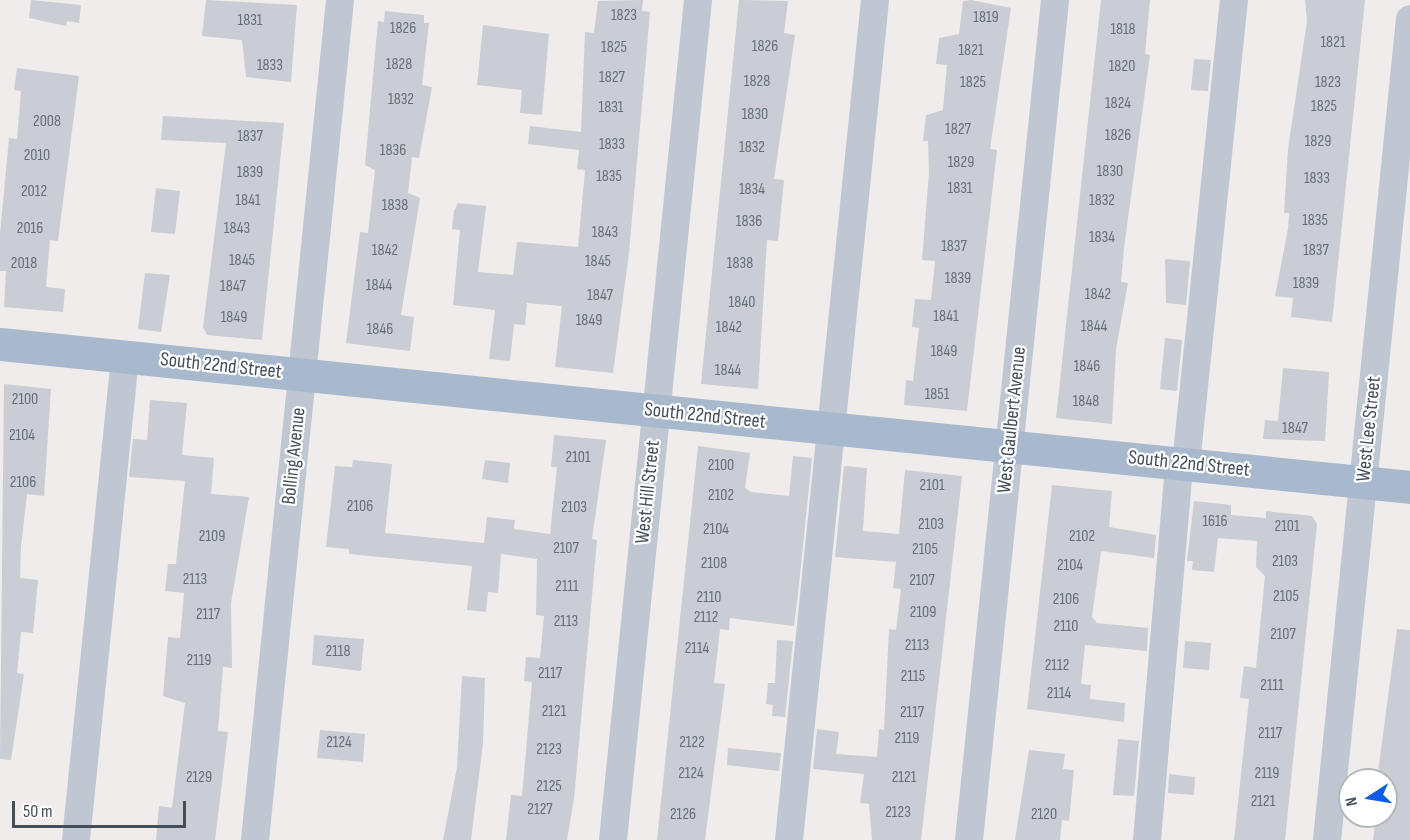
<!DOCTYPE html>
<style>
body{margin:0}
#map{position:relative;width:1410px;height:840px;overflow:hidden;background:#efeceb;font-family:"Sofia Sans Condensed",sans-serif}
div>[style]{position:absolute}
.building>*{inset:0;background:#cacdd4}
.minor>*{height:28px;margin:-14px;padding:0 14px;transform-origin:14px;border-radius:14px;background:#bec7d2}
.major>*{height:33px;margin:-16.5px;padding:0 16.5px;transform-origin:16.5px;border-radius:16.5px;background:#a9b9cd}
span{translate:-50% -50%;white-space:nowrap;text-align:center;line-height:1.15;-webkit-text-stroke:4.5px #fff;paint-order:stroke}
.number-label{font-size:16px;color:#656e78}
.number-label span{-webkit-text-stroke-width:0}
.street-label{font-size:20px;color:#434e5a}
.north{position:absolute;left:1338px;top:768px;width:60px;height:60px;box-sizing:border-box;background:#fff;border:2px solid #b4b8bd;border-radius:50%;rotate:258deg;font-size:16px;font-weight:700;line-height:24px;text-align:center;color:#434e5a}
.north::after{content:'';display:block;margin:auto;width:21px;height:27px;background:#0f5ee5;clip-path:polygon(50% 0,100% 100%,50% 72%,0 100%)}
.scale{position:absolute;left:12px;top:801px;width:174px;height:27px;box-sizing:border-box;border:3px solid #434e5a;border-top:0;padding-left:8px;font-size:18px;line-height:21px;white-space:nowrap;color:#434e5a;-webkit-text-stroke:4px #fff;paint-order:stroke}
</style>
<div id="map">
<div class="building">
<div style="clip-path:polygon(31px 0,81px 5px,79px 23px,67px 21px,66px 26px,29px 18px)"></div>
<div style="clip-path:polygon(206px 0,297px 5px,291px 82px,246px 77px,242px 40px,202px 36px)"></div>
<div style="clip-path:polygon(643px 0,642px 11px,650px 12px,629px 253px,613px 373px,555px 367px,562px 306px,527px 303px,525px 325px,514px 324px,510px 361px,489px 359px,495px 310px,453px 305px,460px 230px,452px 229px,454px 211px,458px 203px,486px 206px,478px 272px,513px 275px,517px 242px,578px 247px,585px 170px,577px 169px,579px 150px,528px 144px,530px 126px,581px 132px,585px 32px,594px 33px,598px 1px)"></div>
<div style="clip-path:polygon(739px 0,788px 1px,784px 33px,795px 35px,774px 179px,784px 180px,778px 241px,767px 240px,758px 389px,701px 384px)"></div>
<div style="clip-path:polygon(971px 0,1011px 8px,990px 149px,997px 150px,967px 411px,904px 405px,906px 380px,913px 381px,919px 328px,912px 327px,915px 299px,931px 300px,935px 261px,922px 260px,929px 172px,928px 141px,923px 141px,926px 115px,943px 110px,947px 65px,936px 64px,939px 38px,959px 34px,963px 1px)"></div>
<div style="clip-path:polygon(1101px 0,1150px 0,1145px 54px,1150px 55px,1124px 248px,1121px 282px,1128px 283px,1116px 349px,1112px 424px,1056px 418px)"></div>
<div style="clip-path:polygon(1305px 0,1365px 0,1332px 322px,1291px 317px,1293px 298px,1275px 296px,1288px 229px,1289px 213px,1284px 213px,1288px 149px,1307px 21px)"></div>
<div style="clip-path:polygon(385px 11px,424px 15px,424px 23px,429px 23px,422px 85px,432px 87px,419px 158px,412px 157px,408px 193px,420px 198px,401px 315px,414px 317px,410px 351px,346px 343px,360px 232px,368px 233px,375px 170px,365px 165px,378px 21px,384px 22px)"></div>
<div style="clip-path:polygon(483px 25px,549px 34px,542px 115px,520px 113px,522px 90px,477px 85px)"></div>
<div style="clip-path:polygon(1194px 59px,1211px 60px,1208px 91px,1191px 90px)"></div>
<div style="clip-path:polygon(17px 68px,79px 76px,58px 241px,50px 240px,46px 287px,65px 289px,63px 312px,4px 307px,6px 271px,0 271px,0 234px,9px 138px,17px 139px,21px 91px,14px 90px)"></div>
<div style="clip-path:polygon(163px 116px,284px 123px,262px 340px,207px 335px,203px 327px,226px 143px,161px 140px)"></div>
<div style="clip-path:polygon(156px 188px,180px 191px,175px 234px,151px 232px)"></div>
<div style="clip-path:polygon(1165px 259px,1190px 261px,1186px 305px,1166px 303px)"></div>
<div style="clip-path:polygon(145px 273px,170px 275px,161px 332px,138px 329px)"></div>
<div style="clip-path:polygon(1165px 338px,1182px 340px,1177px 391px,1160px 389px)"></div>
<div style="clip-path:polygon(1283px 368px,1329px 372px,1325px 441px,1263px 439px,1265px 420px,1278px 421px)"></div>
<div style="clip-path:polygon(4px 384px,51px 389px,44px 496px,27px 494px,21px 547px,20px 578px,38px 580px,33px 633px,21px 632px,17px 673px,24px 674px,11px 760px,0 759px)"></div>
<div style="clip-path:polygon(150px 400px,187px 403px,182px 455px,214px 458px,211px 494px,249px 497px,231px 603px,232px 668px,223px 667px,218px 731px,228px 732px,215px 840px,156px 840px,159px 806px,172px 808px,185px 703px,163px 696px,168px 637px,180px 638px,184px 593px,165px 591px,168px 564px,176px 564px,185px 481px,129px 477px,133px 439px,147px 440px)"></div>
<div style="clip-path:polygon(554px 435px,606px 440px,592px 539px,597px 540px,574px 799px,567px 840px,506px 840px,511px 795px,522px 796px,532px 682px,524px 681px,526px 657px,540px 658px,544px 616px,536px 615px,537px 559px,501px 554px,498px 593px,488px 592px,486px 612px,467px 610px,472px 566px,349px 554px,349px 549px,326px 547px,335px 466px,352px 467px,353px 460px,392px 464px,385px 533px,484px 543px,487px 517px,515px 520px,514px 529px,550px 534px,557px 467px,551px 467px)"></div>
<div style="clip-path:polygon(698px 446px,750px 453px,745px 488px,751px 492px,789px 496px,793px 456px,812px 458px,798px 594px,794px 626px,730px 618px,729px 630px,720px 629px,714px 683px,725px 684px,705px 840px,657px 840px)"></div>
<div style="clip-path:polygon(485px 460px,510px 463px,508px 483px,482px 479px)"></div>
<div style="clip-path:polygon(844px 466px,867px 468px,863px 531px,899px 534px,905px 470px,962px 476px,921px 840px,872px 840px,869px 804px,860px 803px,864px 774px,813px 769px,817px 729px,839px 732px,836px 754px,877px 757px,879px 729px,884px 730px,889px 629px,896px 630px,901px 589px,893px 588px,896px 562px,835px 557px)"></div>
<div style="clip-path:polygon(1052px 485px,1112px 491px,1109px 527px,1156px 535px,1154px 558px,1101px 551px,1092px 617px,1097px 623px,1148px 628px,1147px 651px,1085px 645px,1081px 684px,1091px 685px,1090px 699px,1125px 703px,1124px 722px,1027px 709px)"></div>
<div style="clip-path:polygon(1194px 501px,1231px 505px,1231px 515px,1266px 518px,1266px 511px,1312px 516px,1317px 524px,1285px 840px,1234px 840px,1249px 699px,1240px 698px,1244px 666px,1256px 668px,1265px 576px,1256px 567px,1257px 541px,1218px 538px,1214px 572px,1192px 570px,1193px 561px,1187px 561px)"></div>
<div style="clip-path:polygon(1397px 629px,1410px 630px,1410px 840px,1373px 840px,1376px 816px,1386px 816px,1386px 780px,1377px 780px)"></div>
<div style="clip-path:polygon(314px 635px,364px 639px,361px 671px,312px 665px)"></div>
<div style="clip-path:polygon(777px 640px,793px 641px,785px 717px,772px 716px,773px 705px,766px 704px,768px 683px,775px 683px)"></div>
<div style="clip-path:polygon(1185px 641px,1211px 643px,1209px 670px,1183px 668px)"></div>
<div style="clip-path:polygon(462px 676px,485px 678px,483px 743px,471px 840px,443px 840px,457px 767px)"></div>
<div style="clip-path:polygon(320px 730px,365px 734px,363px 762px,317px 758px)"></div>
<div style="clip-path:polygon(1118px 739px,1139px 741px,1134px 796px,1113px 795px)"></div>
<div style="clip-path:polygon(728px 748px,781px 753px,779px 771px,727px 765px)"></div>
<div style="clip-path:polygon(1029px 750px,1065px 754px,1063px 769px,1074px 770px,1069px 821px,1062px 820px,1060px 840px,1015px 840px)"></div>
<div style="clip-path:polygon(1169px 774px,1195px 777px,1194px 795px,1168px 793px)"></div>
</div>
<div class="minor">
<div style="left:1186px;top:464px;width:466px;rotate:-84.1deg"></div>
<div style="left:76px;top:840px;width:485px;rotate:-84.2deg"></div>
<div style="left:255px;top:840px;width:844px;rotate:-84.22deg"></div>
<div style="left:613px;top:840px;width:844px;rotate:-84.22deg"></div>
<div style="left:789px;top:840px;width:844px;rotate:-84.15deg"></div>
<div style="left:969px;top:840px;width:844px;rotate:-84.15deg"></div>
<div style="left:1147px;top:840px;width:378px;rotate:-85.1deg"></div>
<div style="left:1327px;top:840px;width:825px;rotate:-84.23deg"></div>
</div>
<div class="major">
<div style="left:0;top:344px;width:1417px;rotate:5.79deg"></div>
</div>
<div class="number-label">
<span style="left:624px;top:16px">1823</span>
<span style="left:986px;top:18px">1819</span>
<span style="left:250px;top:21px">1831</span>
<span style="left:403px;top:29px">1826</span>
<span style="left:1123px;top:30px">1818</span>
<span style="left:1333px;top:43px">1821</span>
<span style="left:765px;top:47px">1826</span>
<span style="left:614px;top:48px">1825</span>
<span style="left:971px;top:51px">1821</span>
<span style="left:399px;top:65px">1828</span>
<span style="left:270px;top:66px">1833</span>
<span style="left:1122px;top:67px">1820</span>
<span style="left:612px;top:78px">1827</span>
<span style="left:757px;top:82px">1828</span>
<span style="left:973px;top:83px">1825</span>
<span style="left:1328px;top:83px">1823</span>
<span style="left:401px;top:100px">1832</span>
<span style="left:1118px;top:104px">1824</span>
<span style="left:1324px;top:107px">1825</span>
<span style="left:611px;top:108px">1831</span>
<span style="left:755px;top:115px">1830</span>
<span style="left:47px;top:122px">2008</span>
<span style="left:958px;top:130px">1827</span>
<span style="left:1118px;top:136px">1826</span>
<span style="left:250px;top:137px">1837</span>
<span style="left:1318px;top:142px">1829</span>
<span style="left:612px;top:145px">1833</span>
<span style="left:752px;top:148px">1832</span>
<span style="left:393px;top:151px">1836</span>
<span style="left:37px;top:156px">2010</span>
<span style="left:961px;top:163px">1829</span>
<span style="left:1110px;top:172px">1830</span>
<span style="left:250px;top:173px">1839</span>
<span style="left:609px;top:177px">1835</span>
<span style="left:1317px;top:179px">1833</span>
<span style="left:960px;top:189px">1831</span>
<span style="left:752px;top:190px">1834</span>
<span style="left:34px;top:192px">2012</span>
<span style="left:248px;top:201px">1841</span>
<span style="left:1102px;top:201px">1832</span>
<span style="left:395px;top:206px">1838</span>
<span style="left:1315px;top:221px">1835</span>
<span style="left:749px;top:222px">1836</span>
<span style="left:30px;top:229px">2016</span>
<span style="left:237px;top:229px">1843</span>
<span style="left:605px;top:233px">1843</span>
<span style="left:1102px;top:238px">1834</span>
<span style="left:954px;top:247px">1837</span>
<span style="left:385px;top:251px">1842</span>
<span style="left:1316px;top:251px">1837</span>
<span style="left:242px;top:261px">1845</span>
<span style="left:598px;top:262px">1845</span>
<span style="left:24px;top:264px">2018</span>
<span style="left:740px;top:264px">1838</span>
<span style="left:958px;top:279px">1839</span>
<span style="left:1306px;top:284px">1839</span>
<span style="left:379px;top:286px">1844</span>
<span style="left:233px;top:287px">1847</span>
<span style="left:1098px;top:295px">1842</span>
<span style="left:600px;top:296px">1847</span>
<span style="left:742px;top:303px">1840</span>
<span style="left:946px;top:317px">1841</span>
<span style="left:234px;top:318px">1849</span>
<span style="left:589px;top:321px">1849</span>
<span style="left:1094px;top:327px">1844</span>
<span style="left:729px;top:328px">1842</span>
<span style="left:380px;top:330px">1846</span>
<span style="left:944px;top:352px">1849</span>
<span style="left:1087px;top:367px">1846</span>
<span style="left:728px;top:371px">1844</span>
<span style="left:937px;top:395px">1851</span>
<span style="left:25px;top:400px">2100</span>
<span style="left:1086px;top:402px">1848</span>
<span style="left:1295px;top:429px">1847</span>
<span style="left:22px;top:436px">2104</span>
<span style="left:578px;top:458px">2101</span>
<span style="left:721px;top:466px">2100</span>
<span style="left:23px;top:483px">2106</span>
<span style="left:932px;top:486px">2101</span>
<span style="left:721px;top:496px">2102</span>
<span style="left:360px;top:507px">2106</span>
<span style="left:574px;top:508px">2103</span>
<span style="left:1215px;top:522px">1616</span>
<span style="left:931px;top:525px">2103</span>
<span style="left:1287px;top:527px">2101</span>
<span style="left:716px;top:530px">2104</span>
<span style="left:212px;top:537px">2109</span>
<span style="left:1082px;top:537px">2102</span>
<span style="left:566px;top:549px">2107</span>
<span style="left:925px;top:550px">2105</span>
<span style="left:1285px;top:562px">2103</span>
<span style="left:714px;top:564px">2108</span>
<span style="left:1070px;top:566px">2104</span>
<span style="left:195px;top:580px">2113</span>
<span style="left:922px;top:581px">2107</span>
<span style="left:567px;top:587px">2111</span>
<span style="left:1286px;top:597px">2105</span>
<span style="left:709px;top:598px">2110</span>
<span style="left:1066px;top:600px">2106</span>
<span style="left:923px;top:613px">2109</span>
<span style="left:208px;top:615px">2117</span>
<span style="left:706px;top:618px">2112</span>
<span style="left:566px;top:622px">2113</span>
<span style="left:1066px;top:627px">2110</span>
<span style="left:1283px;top:635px">2107</span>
<span style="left:917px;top:646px">2113</span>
<span style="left:697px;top:649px">2114</span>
<span style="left:338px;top:652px">2118</span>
<span style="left:199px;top:661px">2119</span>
<span style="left:1057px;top:666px">2112</span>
<span style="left:550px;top:674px">2117</span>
<span style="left:913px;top:677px">2115</span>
<span style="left:1272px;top:686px">2111</span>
<span style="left:1059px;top:694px">2114</span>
<span style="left:554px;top:712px">2121</span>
<span style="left:912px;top:713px">2117</span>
<span style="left:1270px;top:734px">2117</span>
<span style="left:907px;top:739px">2119</span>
<span style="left:339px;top:743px">2124</span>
<span style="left:692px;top:743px">2122</span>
<span style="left:549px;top:750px">2123</span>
<span style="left:691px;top:774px">2124</span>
<span style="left:1267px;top:774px">2119</span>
<span style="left:199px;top:778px">2129</span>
<span style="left:904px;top:778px">2121</span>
<span style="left:549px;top:787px">2125</span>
<span style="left:1263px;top:802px">2121</span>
<span style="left:540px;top:810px">2127</span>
<span style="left:898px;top:813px">2123</span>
<span style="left:683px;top:815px">2126</span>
<span style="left:1044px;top:815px">2120</span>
</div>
<div class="street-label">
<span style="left:221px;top:366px;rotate:6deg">South 22nd Street</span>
<span style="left:705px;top:416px;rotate:6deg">South 22nd Street</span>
<span style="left:1012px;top:420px;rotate:-84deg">West Gaulbert Avenue</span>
<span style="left:1369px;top:429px;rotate:-84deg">West Lee Street</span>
<span style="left:294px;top:456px;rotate:-84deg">Bolling Avenue</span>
<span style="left:1189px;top:464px;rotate:6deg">South 22nd Street</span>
<span style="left:648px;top:492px;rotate:-84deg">West Hill Street</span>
</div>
<div class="north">N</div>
<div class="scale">50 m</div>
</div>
